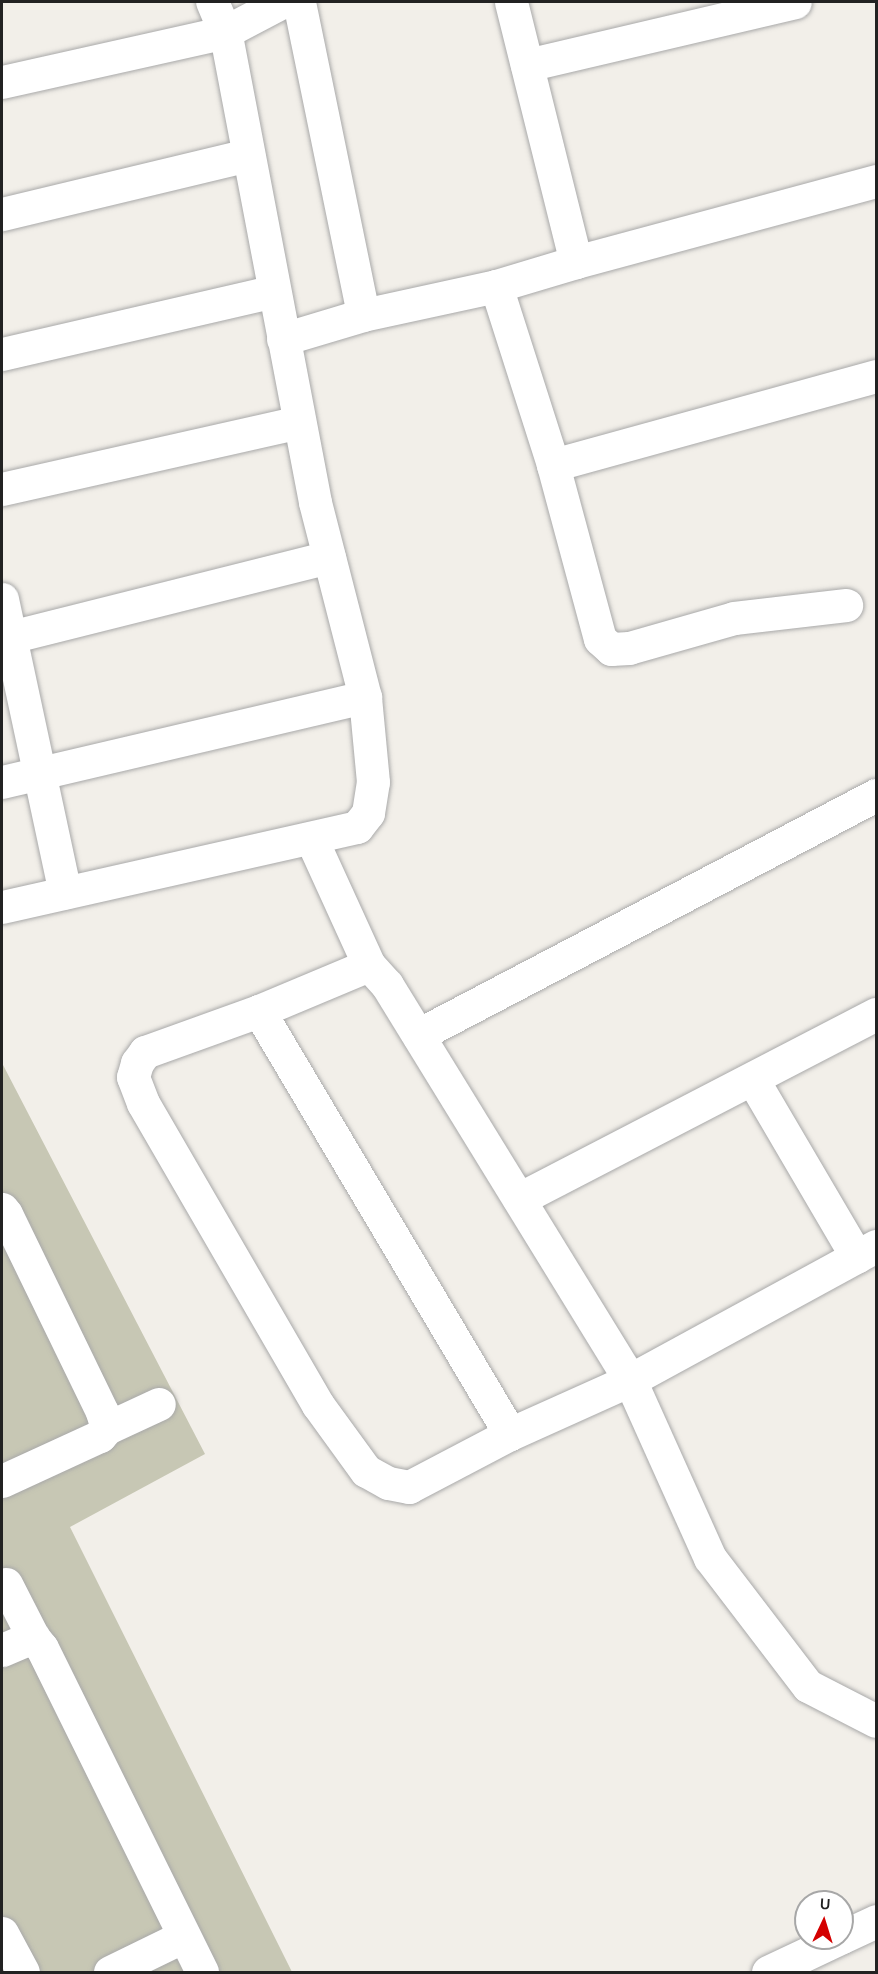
<!DOCTYPE html>
<style>
body{margin:0}
#map{position:relative;width:878px;height:1974px;overflow:hidden;background:#f2efe9;font-family:Karla,sans-serif}
div>[style]{position:absolute}
.construction>*{inset:0;background:#c7c7b4}
.roads{filter:drop-shadow(0 0 2px #a9a9a9) drop-shadow(0 0 2px #a9a9a9)}
.minor>*{height:33px;margin:-16.5px;padding:0 16.5px;transform-origin:16.5px;border-radius:16.5px;background:#fff}
span{translate:-50% -50%;white-space:nowrap;text-align:center;line-height:1.15;-webkit-text-stroke:5px #fff;paint-order:stroke}
.frame{position:absolute;inset:0;border:3px solid #222;pointer-events:none}
.north{position:absolute;left:794px;top:1890px;width:60px;height:60px;box-sizing:border-box;background:#fff;border:2px solid #a7a7a7;border-radius:50%;rotate:4deg;font-size:16px;font-weight:700;line-height:24px;text-align:center;color:#222}
.north::after{content:'';display:block;margin:auto;width:21px;height:27px;background:#d40000;clip-path:polygon(50% 0,100% 100%,50% 72%,0 100%)}
</style>
<div id="map">
<div class="construction">
<div style="clip-path:polygon(2px 1063px,205px 1454px,70px 1527px,292px 1972px,2px 1972px)"></div>
</div>
<div class="roads">
<div class="minor">
<div style="left:299px;top:2px;width:319px;rotate:78.4deg"></div>
<div style="left:511px;top:2px;width:268px;rotate:76deg"></div>
<div style="left:527px;top:65px;width:275px;rotate:-13.2deg"></div>
<div style="left:2px;top:82px;width:229px;rotate:-12.6deg"></div>
<div style="left:225px;top:32px;width:64px;rotate:-27.8deg"></div>
<div style="left:2px;top:214px;width:253px;rotate:-13.5deg"></div>
<div style="left:496px;top:286px;width:188px;rotate:72.3deg"></div>
<div style="left:553px;top:465px;width:180px;rotate:74.9deg"></div>
<div style="left:600px;top:639px;width:15px;rotate:42deg"></div>
<div style="left:611px;top:649px;width:18px;rotate:-3deg"></div>
<div style="left:629px;top:648px;width:109px;rotate:-15.9deg"></div>
<div style="left:734px;top:618px;width:113px;rotate:-6.6deg"></div>
<div style="left:283px;top:339px;width:84px;rotate:-16.7deg"></div>
<div style="left:363px;top:315px;width:136px;rotate:-12.3deg"></div>
<div style="left:496px;top:286px;width:84px;rotate:-16.7deg"></div>
<div style="left:576px;top:262px;width:311px;rotate:-15.1deg"></div>
<div style="left:2px;top:354px;width:279px;rotate:-13deg"></div>
<div style="left:553px;top:465px;width:335px;rotate:-15.4deg"></div>
<div style="left:2px;top:489px;width:304px;rotate:-12.7deg"></div>
<div style="left:2px;top:599px;width:300px;rotate:77.9deg"></div>
<div style="left:2px;top:639px;width:337px;rotate:-14.1deg"></div>
<div style="left:2px;top:782px;width:373px;rotate:-13.2deg"></div>
<div style="left:311px;top:838px;width:140px;rotate:65.5deg"></div>
<div style="left:2px;top:907px;width:364px;rotate:-12.7deg"></div>
<div style="left:357px;top:827px;width:18px;rotate:-52deg"></div>
<div style="left:368px;top:813px;width:31px;rotate:-81deg"></div>
<div style="left:373px;top:782px;width:85px;rotate:-95.4deg"></div>
<div style="left:365px;top:697px;width:201px;rotate:-104.4deg"></div>
<div style="left:315px;top:502px;width:479px;rotate:-100.8deg"></div>
<div style="left:225px;top:32px;width:33px;rotate:-113deg"></div>
<div style="left:259px;top:1011px;width:492px;rotate:59.3deg"></div>
<div style="left:418px;top:1035px;width:517px;rotate:-27.66deg"></div>
<div style="left:753px;top:1080px;width:205px;rotate:59.6deg"></div>
<div style="left:519px;top:1199px;width:402px;rotate:-27.4deg"></div>
<div style="left:2px;top:1209px;width:6px;rotate:51deg"></div>
<div style="left:6px;top:1214px;width:220px;rotate:64.1deg"></div>
<div style="left:102px;top:1412px;width:17px;rotate:73deg"></div>
<div style="left:876px;top:1246px;width:280px;rotate:151.4deg"></div>
<div style="left:630px;top:1380px;width:132px;rotate:155.8deg"></div>
<div style="left:510px;top:1434px;width:114px;rotate:152.3deg"></div>
<div style="left:409px;top:1487px;width:21px;rotate:-169deg"></div>
<div style="left:388px;top:1483px;width:25px;rotate:-151deg"></div>
<div style="left:366px;top:1471px;width:82px;rotate:-126deg"></div>
<div style="left:318px;top:1405px;width:349px;rotate:-120.1deg"></div>
<div style="left:143px;top:1103px;width:28px;rotate:-111deg"></div>
<div style="left:133px;top:1077px;width:15px;rotate:-74deg"></div>
<div style="left:137px;top:1063px;width:14px;rotate:-54deg"></div>
<div style="left:145px;top:1052px;width:121px;rotate:-19.8deg"></div>
<div style="left:259px;top:1011px;width:119px;rotate:-22.7deg"></div>
<div style="left:369px;top:965px;width:27px;rotate:48deg"></div>
<div style="left:387px;top:985px;width:464px;rotate:58.4deg"></div>
<div style="left:630px;top:1380px;width:195px;rotate:65.8deg"></div>
<div style="left:710px;top:1558px;width:161px;rotate:52.6deg"></div>
<div style="left:808px;top:1686px;width:76px;rotate:27.2deg"></div>
<div style="left:2px;top:1481px;width:108px;rotate:-24.7deg"></div>
<div style="left:100px;top:1436px;width:11px;rotate:-49deg"></div>
<div style="left:107px;top:1428px;width:57px;rotate:-24.8deg"></div>
<div style="left:6px;top:1584px;width:59px;rotate:63deg"></div>
<div style="left:33px;top:1637px;width:14px;rotate:51deg"></div>
<div style="left:42px;top:1648px;width:361px;rotate:63.7deg"></div>
<div style="left:2px;top:1650px;width:34px;rotate:-23deg"></div>
<div style="left:2px;top:1933px;width:44px;rotate:61.7deg"></div>
<div style="left:842px;top:1937px;width:38px;rotate:-25deg"></div>
<div style="left:110px;top:1972px;width:82px;rotate:-25.9deg"></div>
<div style="left:768px;top:1972px;width:80px;rotate:-25.3deg"></div>
</div>
</div>
<div class="frame"></div>
<div class="north">U</div>
</div>
